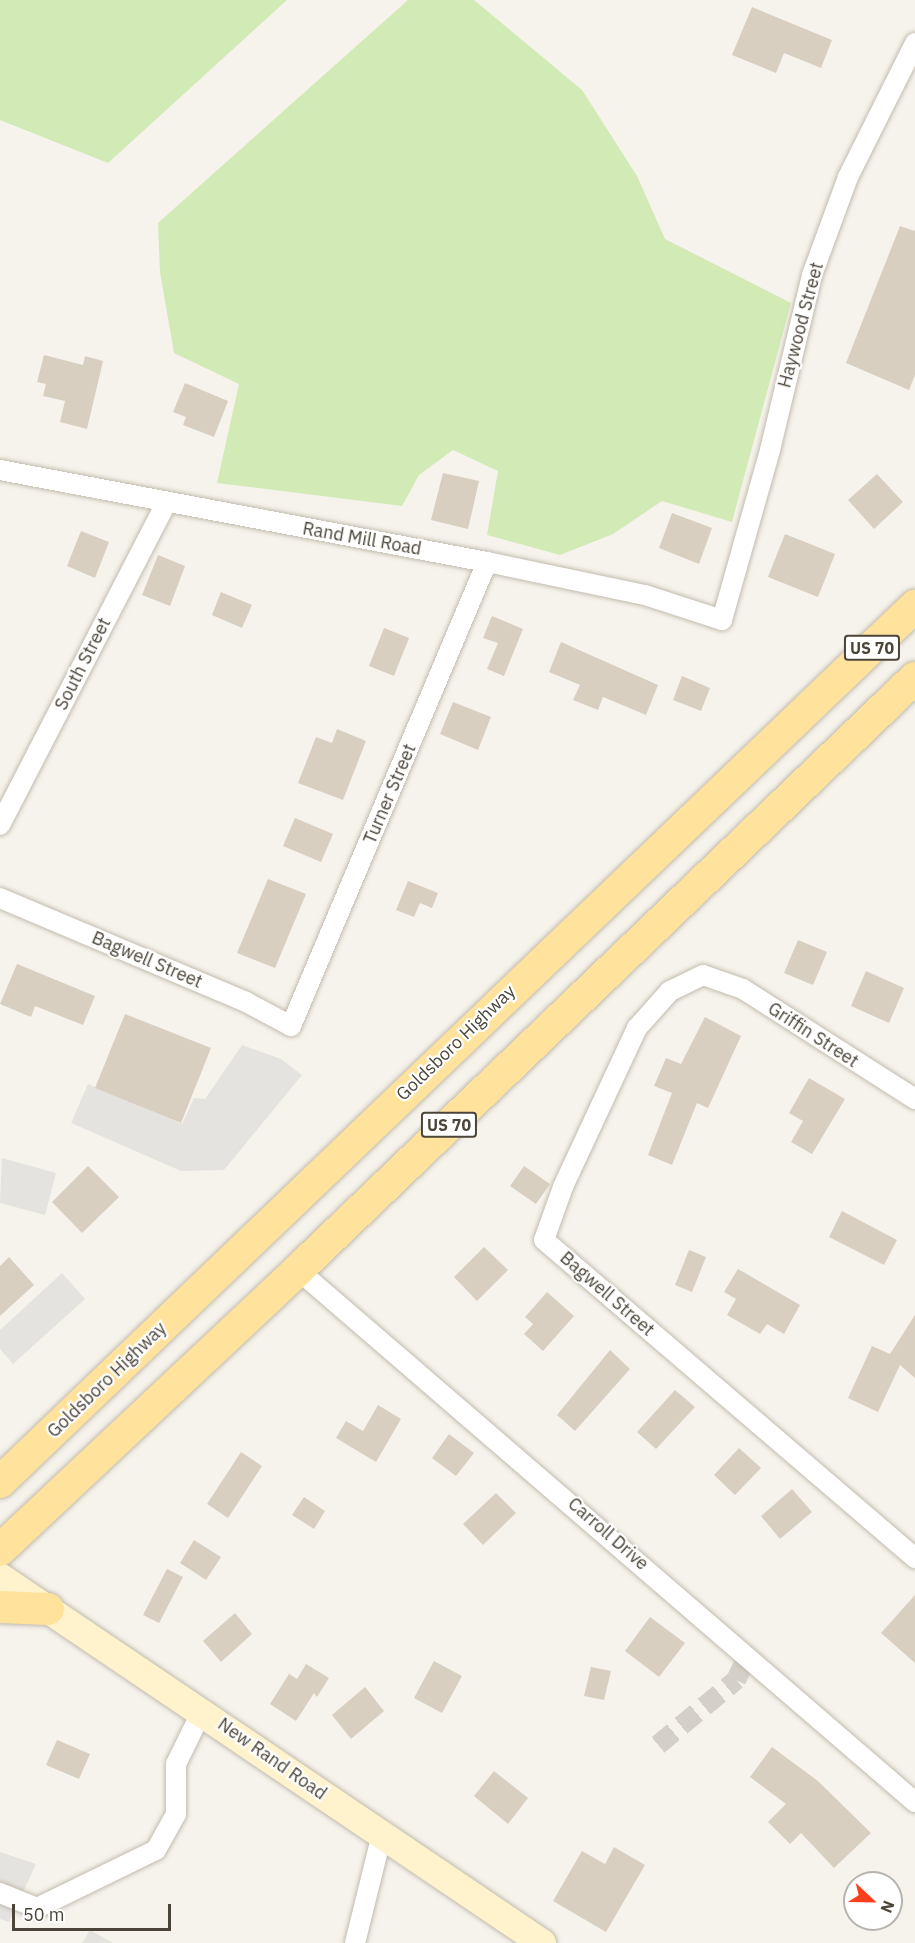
<!DOCTYPE html>
<style>
body{margin:0}
#map{position:relative;width:915px;height:1943px;overflow:hidden;background:#f6f3ec;font-family:"IBM Plex Sans",sans-serif}
div>[style]{position:absolute}
.green>*{inset:0;background:#d2eab5}
.parking>*{inset:0;background:#e5e3e0}
.building>*{inset:0;background:#d8cfc1}
.street-tunnel>*{height:20px;margin-top:-10px;transform-origin:0;background:repeating-linear-gradient(90deg,#d4d0c8 0 20px,transparent 0 30px)}
.roads{filter:drop-shadow(0 0 2px #c2bbae) drop-shadow(0 0 2px #c2bbae)}
.street>*{height:20px;margin:-10px;padding:0 10px;transform-origin:10px;border-radius:10px;background:#fff}
.secondary>*{height:28px;margin:-14px;padding:0 14px;transform-origin:14px;border-radius:14px;background:#fff3cd}
.primary>*{height:32px;margin:-16px;padding:0 16px;transform-origin:16px;border-radius:16px;background:#ffe39c}
span{translate:-50% -50%;white-space:nowrap;text-align:center;line-height:1.15;-webkit-text-stroke:4.5px #fff;paint-order:stroke}
.shield-label span{padding:2px 4px;background:#fff;border:2px solid;border-radius:4px;-webkit-text-stroke-width:0}
.shield-label{font-size:16px;color:#4b4439;font-weight:700}
.street-label{font-size:18px;color:#4b4439}
.north{position:absolute;left:843px;top:1871px;width:60px;height:60px;box-sizing:border-box;background:#fff;border:2px solid #b7b4b0;border-radius:50%;rotate:112deg;font-size:16px;font-weight:700;line-height:24px;text-align:center;color:#4b4439}
.north::after{content:'';display:block;margin:auto;width:21px;height:27px;background:#fc3f1d;clip-path:polygon(50% 0,100% 100%,50% 72%,0 100%)}
.scale{position:absolute;left:12px;top:1904px;width:159px;height:27px;box-sizing:border-box;border:3px solid #4b4439;border-top:0;padding-left:8px;font-size:18px;line-height:21px;white-space:nowrap;color:#4b4439;-webkit-text-stroke:4px #fff;paint-order:stroke}
</style>
<div id="map">
<div class="green">
<div style="clip-path:polygon(0 0,287px 0,108px 163px,0 120px)"></div>
<div style="clip-path:polygon(408px 0,474px 0,582px 90px,637px 176px,665px 239px,791px 303px,732px 522px,662px 501px,613px 534px,560px 555px,487px 535px,498px 471px,453px 450px,419px 475px,402px 506px,217px 483px,239px 384px,174px 353px,160px 272px,158px 223px)"></div>
</div>
<div class="parking">
<div style="clip-path:polygon(242px 1045px,281px 1059px,302px 1075px,224px 1170px,181px 1171px,71px 1123px,88px 1084px,182px 1124px,194px 1098px,205px 1099px)"></div>
<div style="clip-path:polygon(2px 1158px,56px 1173px,45px 1215px,0 1203px)"></div>
<div style="clip-path:polygon(62px 1273px,85px 1299px,13px 1364px,0 1349px,0 1330px)"></div>
<div style="clip-path:polygon(0 1852px,36px 1864px,9px 1922px,0 1919px)"></div>
<div style="clip-path:polygon(90px 1930px,113px 1943px,82px 1943px)"></div>
</div>
<div class="building">
<div style="clip-path:polygon(752px 7px,832px 40px,821px 68px,784px 53px,776px 73px,732px 55px)"></div>
<div style="clip-path:polygon(900px 226px,915px 231px,915px 375px,909px 390px,846px 363px)"></div>
<div style="clip-path:polygon(44px 355px,83px 365px,85px 356px,103px 361px,87px 429px,60px 422px,65px 401px,43px 396px,46px 384px,37px 382px)"></div>
<div style="clip-path:polygon(185px 383px,228px 401px,214px 437px,183px 425px,186px 417px,173px 412px)"></div>
<div style="clip-path:polygon(443px 473px,479px 481px,468px 529px,431px 520px)"></div>
<div style="clip-path:polygon(877px 474px,903px 502px,874px 529px,848px 500px)"></div>
<div style="clip-path:polygon(672px 513px,712px 528px,699px 564px,659px 548px)"></div>
<div style="clip-path:polygon(81px 531px,109px 542px,95px 578px,67px 566px)"></div>
<div style="clip-path:polygon(785px 534px,835px 554px,818px 597px,768px 577px)"></div>
<div style="clip-path:polygon(158px 555px,185px 566px,170px 606px,142px 595px)"></div>
<div style="clip-path:polygon(221px 592px,252px 605px,242px 628px,212px 615px)"></div>
<div style="clip-path:polygon(492px 616px,523px 629px,504px 676px,487px 669px,498px 643px,483px 638px)"></div>
<div style="clip-path:polygon(384px 628px,409px 638px,394px 676px,369px 666px)"></div>
<div style="clip-path:polygon(561px 642px,658px 685px,646px 715px,603px 697px,598px 710px,573px 700px,580px 685px,549px 672px)"></div>
<div style="clip-path:polygon(682px 676px,710px 688px,701px 711px,673px 700px)"></div>
<div style="clip-path:polygon(453px 702px,491px 717px,478px 750px,440px 734px)"></div>
<div style="clip-path:polygon(337px 729px,366px 741px,343px 800px,298px 783px,316px 737px,332px 743px)"></div>
<div style="clip-path:polygon(295px 818px,333px 834px,321px 862px,283px 846px)"></div>
<div style="clip-path:polygon(268px 879px,306px 894px,275px 968px,237px 953px)"></div>
<div style="clip-path:polygon(408px 881px,438px 893px,432px 908px,420px 903px,414px 917px,396px 910px)"></div>
<div style="clip-path:polygon(798px 940px,827px 952px,813px 985px,784px 973px)"></div>
<div style="clip-path:polygon(17px 964px,95px 996px,83px 1025px,35px 1006px,31px 1017px,0 1004px)"></div>
<div style="clip-path:polygon(866px 971px,904px 988px,889px 1023px,851px 1006px)"></div>
<div style="clip-path:polygon(125px 1014px,211px 1048px,181px 1123px,95px 1088px)"></div>
<div style="clip-path:polygon(705px 1017px,741px 1036px,708px 1108px,697px 1103px,672px 1165px,648px 1155px,672px 1093px,654px 1086px,666px 1058px,681px 1064px)"></div>
<div style="clip-path:polygon(809px 1078px,845px 1099px,812px 1154px,791px 1142px,803px 1121px,789px 1113px)"></div>
<div style="clip-path:polygon(88px 1166px,119px 1197px,82px 1233px,52px 1202px)"></div>
<div style="clip-path:polygon(524px 1166px,550px 1184px,536px 1204px,510px 1186px)"></div>
<div style="clip-path:polygon(842px 1211px,897px 1240px,884px 1265px,829px 1237px)"></div>
<div style="clip-path:polygon(484px 1247px,508px 1270px,477px 1301px,454px 1277px)"></div>
<div style="clip-path:polygon(689px 1250px,706px 1257px,692px 1292px,675px 1285px)"></div>
<div style="clip-path:polygon(9px 1257px,34px 1285px,0 1316px,0 1266px)"></div>
<div style="clip-path:polygon(738px 1269px,800px 1305px,784px 1334px,767px 1324px,760px 1334px,727px 1315px,736px 1299px,724px 1292px)"></div>
<div style="clip-path:polygon(547px 1292px,574px 1316px,543px 1351px,524px 1334px,533px 1324px,525px 1317px)"></div>
<div style="clip-path:polygon(915px 1315px,915px 1378px,900px 1365px,878px 1412px,848px 1398px,872px 1346px,890px 1354px)"></div>
<div style="clip-path:polygon(610px 1350px,630px 1369px,575px 1431px,557px 1415px)"></div>
<div style="clip-path:polygon(675px 1390px,695px 1407px,656px 1449px,637px 1432px)"></div>
<div style="clip-path:polygon(378px 1405px,401px 1419px,376px 1462px,336px 1438px,346px 1421px,363px 1431px)"></div>
<div style="clip-path:polygon(449px 1434px,474px 1453px,456px 1476px,432px 1458px)"></div>
<div style="clip-path:polygon(739px 1448px,761px 1468px,735px 1495px,714px 1475px)"></div>
<div style="clip-path:polygon(241px 1452px,262px 1466px,228px 1518px,207px 1504px)"></div>
<div style="clip-path:polygon(792px 1489px,812px 1512px,780px 1539px,761px 1516px)"></div>
<div style="clip-path:polygon(496px 1493px,516px 1513px,483px 1545px,463px 1524px)"></div>
<div style="clip-path:polygon(304px 1497px,325px 1511px,314px 1529px,292px 1515px)"></div>
<div style="clip-path:polygon(194px 1540px,221px 1557px,206px 1580px,180px 1563px)"></div>
<div style="clip-path:polygon(167px 1569px,183px 1577px,159px 1623px,143px 1615px)"></div>
<div style="clip-path:polygon(915px 1595px,915px 1663px,881px 1633px)"></div>
<div style="clip-path:polygon(235px 1613px,252px 1634px,221px 1662px,203px 1641px)"></div>
<div style="clip-path:polygon(650px 1617px,685px 1643px,659px 1677px,625px 1651px)"></div>
<div style="clip-path:polygon(434px 1661px,462px 1676px,442px 1713px,414px 1698px)"></div>
<div style="clip-path:polygon(306px 1664px,329px 1678px,317px 1697px,314px 1693px,296px 1721px,270px 1704px,289px 1674px,297px 1679px)"></div>
<div style="clip-path:polygon(591px 1667px,611px 1671px,604px 1700px,584px 1696px)"></div>
<div style="clip-path:polygon(365px 1687px,384px 1711px,351px 1739px,332px 1715px)"></div>
<div style="clip-path:polygon(57px 1740px,90px 1754px,79px 1779px,46px 1765px)"></div>
<div style="clip-path:polygon(772px 1747px,818px 1781px,871px 1833px,834px 1868px,801px 1833px,790px 1844px,768px 1822px,786px 1804px,750px 1777px)"></div>
<div style="clip-path:polygon(494px 1771px,528px 1798px,508px 1824px,474px 1796px)"></div>
<div style="clip-path:polygon(614px 1847px,645px 1865px,606px 1932px,553px 1901px,582px 1851px,605px 1864px)"></div>
</div>
<div class="street-tunnel">
<div style="left:658px;top:1745px;width:102px;rotate:-39.8deg"></div>
<div style="left:736px;top:1680px;width:28px;rotate:-64deg"></div>
</div>
<div class="roads">
<div class="street">
<div style="left:0;top:470px;width:496px;rotate:10.7deg"></div>
<div style="left:487px;top:562px;width:161px;rotate:11.8deg"></div>
<div style="left:645px;top:595px;width:81px;rotate:18deg"></div>
<div style="left:722px;top:620px;width:177px;rotate:-74.2deg"></div>
<div style="left:770px;top:450px;width:180px;rotate:-76.5deg"></div>
<div style="left:812px;top:275px;width:104px;rotate:-69.8deg"></div>
<div style="left:848px;top:177px;width:150px;rotate:-63.4deg"></div>
<div style="left:0;top:825px;width:362px;rotate:-62.7deg"></div>
<div style="left:0;top:898px;width:267px;rotate:22.9deg"></div>
<div style="left:246px;top:1002px;width:51px;rotate:28.1deg"></div>
<div style="left:291px;top:1026px;width:504px;rotate:-67.1deg"></div>
<div style="left:915px;top:1099px;width:204px;rotate:-147.4deg"></div>
<div style="left:743px;top:989px;width:42px;rotate:-160.7deg"></div>
<div style="left:703px;top:975px;width:37px;rotate:154deg"></div>
<div style="left:670px;top:991px;width:50px;rotate:131.7deg"></div>
<div style="left:637px;top:1028px;width:175px;rotate:115deg"></div>
<div style="left:563px;top:1187px;width:56px;rotate:109.7deg"></div>
<div style="left:544px;top:1240px;width:489px;rotate:40.6deg"></div>
<div style="left:298px;top:1270px;width:815px;rotate:40.77deg"></div>
<div style="left:0;top:1893px;width:40px;rotate:22deg"></div>
<div style="left:37px;top:1908px;width:132px;rotate:-26deg"></div>
<div style="left:156px;top:1850px;width:41px;rotate:-60.9deg"></div>
<div style="left:176px;top:1814px;width:50px;rotate:-90deg"></div>
<div style="left:176px;top:1764px;width:59px;rotate:-63.9deg"></div>
<div style="left:355px;top:1943px;width:112px;rotate:-76.1deg"></div>
</div>
<div class="secondary">
<div style="left:0;top:1577px;width:654px;rotate:34.03deg"></div>
</div>
<div class="primary">
<div style="left:0;top:1482px;width:1267px;rotate:-43.75deg"></div>
<div style="left:0;top:1550px;width:409px;rotate:-43.2deg"></div>
<div style="left:298px;top:1270px;width:855px;rotate:-43.82deg"></div>
<div style="left:0;top:1607px;width:48px;rotate:2.4deg"></div>
</div>
</div>
<div class="shield-label">
<span style="left:872px;top:648px">US 70</span>
<span style="left:449px;top:1125px">US 70</span>
</div>
<div class="street-label">
<span style="left:801px;top:325px;rotate:-75deg">Haywood Street</span>
<span style="left:362px;top:539px;rotate:10deg">Rand Mill Road</span>
<span style="left:83px;top:664px;rotate:-63deg">South Street</span>
<span style="left:390px;top:794px;rotate:-67deg">Turner Street</span>
<span style="left:147px;top:960px;rotate:23deg">Bagwell Street</span>
<span style="left:813px;top:1035px;rotate:33deg">Griffin Street</span>
<span style="left:456px;top:1043px;rotate:-44deg">Goldsboro Highway</span>
<span style="left:607px;top:1294px;rotate:41deg">Bagwell Street</span>
<span style="left:107px;top:1380px;rotate:-44deg">Goldsboro Highway</span>
<span style="left:608px;top:1534px;rotate:41deg">Carroll Drive</span>
<span style="left:272px;top:1759px;rotate:35deg">New Rand Road</span>
</div>
<div class="north">N</div>
<div class="scale">50 m</div>
</div>
